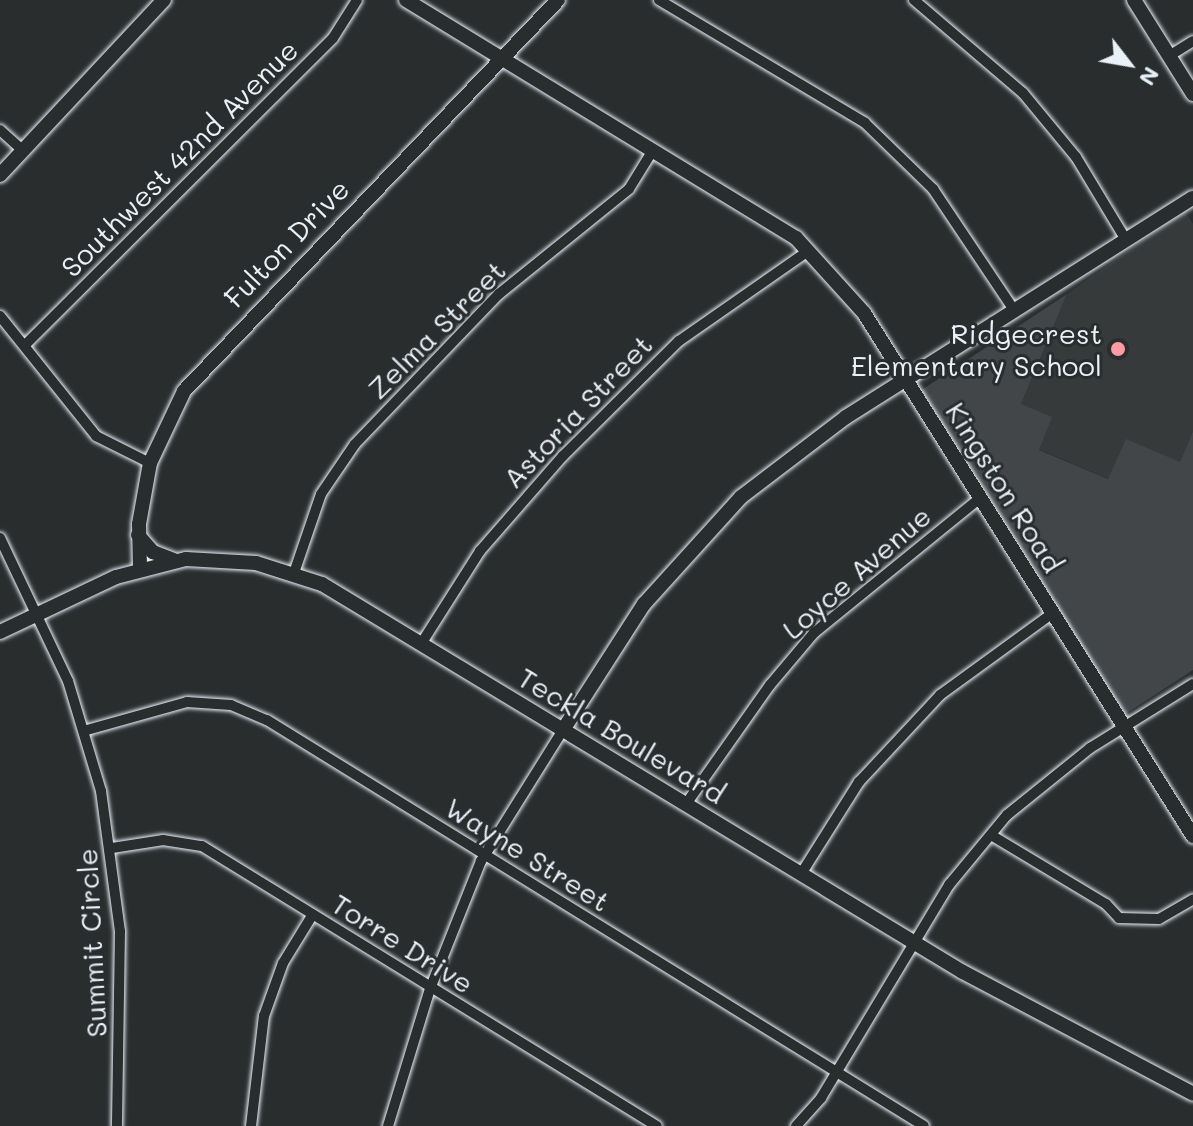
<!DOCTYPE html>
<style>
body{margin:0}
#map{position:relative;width:1193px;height:1126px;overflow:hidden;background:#2a2d2e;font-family:Mali,sans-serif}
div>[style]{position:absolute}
.built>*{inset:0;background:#363a3b}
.green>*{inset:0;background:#424648}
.roads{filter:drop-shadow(0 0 2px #e8f1f8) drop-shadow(0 0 2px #e8f1f8)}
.street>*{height:10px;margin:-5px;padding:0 5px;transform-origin:5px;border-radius:5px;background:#2a2d2e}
.secondary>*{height:14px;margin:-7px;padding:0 7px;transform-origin:7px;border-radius:7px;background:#2a2d2e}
.dots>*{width:22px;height:22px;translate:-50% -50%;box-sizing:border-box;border:4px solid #2a2d2e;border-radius:50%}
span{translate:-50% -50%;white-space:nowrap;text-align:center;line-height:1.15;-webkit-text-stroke:6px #2a2d2e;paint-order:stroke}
.street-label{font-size:28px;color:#e8f1f8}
.poi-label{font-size:28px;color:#e8f1f8}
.right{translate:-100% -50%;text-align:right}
.north{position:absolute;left:1089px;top:24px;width:80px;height:80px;-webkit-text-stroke:6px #2a2d2e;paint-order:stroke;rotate:121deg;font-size:22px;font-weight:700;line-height:32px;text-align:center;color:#e8f1f8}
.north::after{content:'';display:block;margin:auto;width:28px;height:36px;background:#e8f1f8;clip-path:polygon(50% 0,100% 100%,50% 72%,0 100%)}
</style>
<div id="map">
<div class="built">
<div style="clip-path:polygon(1185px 211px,1193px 224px,1193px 431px,1180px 462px,1109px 479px,1038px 449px,1021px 404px,1067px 294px)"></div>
</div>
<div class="green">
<div style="clip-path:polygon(1067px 294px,1021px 404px,1052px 417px,1039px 450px,1108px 479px,1126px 439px,1180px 462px,1193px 431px,1193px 670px,1125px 714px,917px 393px)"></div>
</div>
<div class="roads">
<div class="street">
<div style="left:659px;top:0;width:240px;rotate:30.8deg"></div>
<div style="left:865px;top:123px;width:95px;rotate:44.1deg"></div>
<div style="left:933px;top:189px;width:146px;rotate:56.2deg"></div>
<div style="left:914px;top:0;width:143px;rotate:40.5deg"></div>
<div style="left:1023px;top:93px;width:83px;rotate:50.4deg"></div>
<div style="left:1076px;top:157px;width:97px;rotate:58.9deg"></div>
<div style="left:1169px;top:56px;width:28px;rotate:-32deg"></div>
<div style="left:0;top:130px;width:31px;rotate:42deg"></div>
<div style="left:0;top:316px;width:154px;rotate:51.3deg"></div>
<div style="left:96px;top:436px;width:60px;rotate:26.6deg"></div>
<div style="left:26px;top:344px;width:433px;rotate:-44.9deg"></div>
<div style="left:333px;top:38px;width:45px;rotate:-57.7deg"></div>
<div style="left:0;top:538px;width:158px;rotate:64.6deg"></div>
<div style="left:68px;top:681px;width:115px;rotate:73.3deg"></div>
<div style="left:101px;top:791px;width:141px;rotate:82.3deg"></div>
<div style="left:120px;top:931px;width:195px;rotate:90.9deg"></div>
<div style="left:294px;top:573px;width:83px;rotate:-71.1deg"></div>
<div style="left:321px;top:494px;width:60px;rotate:-55.8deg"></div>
<div style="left:355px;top:444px;width:208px;rotate:-46.2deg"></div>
<div style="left:499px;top:294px;width:167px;rotate:-38.9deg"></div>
<div style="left:629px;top:189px;width:46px;rotate:-58.4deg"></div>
<div style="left:421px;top:644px;width:110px;rotate:-57.6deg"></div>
<div style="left:480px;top:551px;width:126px;rotate:-48.9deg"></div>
<div style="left:563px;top:456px;width:163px;rotate:-44.8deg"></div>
<div style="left:679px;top:341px;width:157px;rotate:-34.9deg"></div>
<div style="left:87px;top:730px;width:104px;rotate:-15.6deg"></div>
<div style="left:187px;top:702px;width:44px;rotate:3.9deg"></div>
<div style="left:231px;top:705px;width:39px;rotate:23deg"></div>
<div style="left:267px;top:720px;width:772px;rotate:31.71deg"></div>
<div style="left:686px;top:804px;width:146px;rotate:-54.8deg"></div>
<div style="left:770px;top:685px;width:68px;rotate:-49.8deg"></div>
<div style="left:814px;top:633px;width:214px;rotate:-39.1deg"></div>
<div style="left:991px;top:835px;width:134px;rotate:31deg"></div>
<div style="left:1106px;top:904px;width:19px;rotate:47deg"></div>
<div style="left:1119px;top:918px;width:40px;rotate:1.4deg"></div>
<div style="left:1159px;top:919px;width:39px;rotate:-30deg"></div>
<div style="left:112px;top:848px;width:52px;rotate:-8.9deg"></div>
<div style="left:163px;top:840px;width:39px;rotate:9deg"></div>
<div style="left:202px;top:846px;width:534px;rotate:31.61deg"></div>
<div style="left:801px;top:874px;width:109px;rotate:-57.8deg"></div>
<div style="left:859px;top:782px;width:119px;rotate:-47deg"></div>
<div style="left:940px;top:695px;width:140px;rotate:-36deg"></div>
<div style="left:251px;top:1126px;width:111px;rotate:-83.3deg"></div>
<div style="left:264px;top:1016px;width:56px;rotate:-70.3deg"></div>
<div style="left:283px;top:963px;width:57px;rotate:-58.5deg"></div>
<div style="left:388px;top:1126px;width:143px;rotate:-73deg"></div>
<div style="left:430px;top:989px;width:138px;rotate:-68.3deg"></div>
<div style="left:481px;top:861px;width:155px;rotate:-58deg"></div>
<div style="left:796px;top:1126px;width:38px;rotate:-48deg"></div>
<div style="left:821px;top:1098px;width:249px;rotate:-59deg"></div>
<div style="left:949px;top:885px;width:91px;rotate:-50.4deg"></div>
<div style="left:1007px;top:815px;width:107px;rotate:-38.9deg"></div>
<div style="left:1090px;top:748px;width:121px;rotate:-31.9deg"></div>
</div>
<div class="secondary">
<div style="left:406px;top:0;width:457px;rotate:31.4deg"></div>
<div style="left:796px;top:238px;width:101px;rotate:47.8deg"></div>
<div style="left:864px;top:313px;width:618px;rotate:57.83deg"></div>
<div style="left:1134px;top:0;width:111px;rotate:57.9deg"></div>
<div style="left:0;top:175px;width:240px;rotate:-46.9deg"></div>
<div style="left:138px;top:535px;width:23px;rotate:49deg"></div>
<div style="left:153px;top:552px;width:25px;rotate:21deg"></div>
<div style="left:140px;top:568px;width:44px;rotate:-91.3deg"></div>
<div style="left:139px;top:524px;width:62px;rotate:-79.8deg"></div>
<div style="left:150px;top:463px;width:80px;rotate:-64.7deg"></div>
<div style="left:184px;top:391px;width:541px;rotate:-46.27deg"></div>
<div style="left:0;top:632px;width:128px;rotate:-25.4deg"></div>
<div style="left:116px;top:577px;width:72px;rotate:-14.4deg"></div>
<div style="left:186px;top:559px;width:70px;rotate:3.3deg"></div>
<div style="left:256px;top:563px;width:69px;rotate:17.7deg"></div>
<div style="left:322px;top:584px;width:749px;rotate:31.19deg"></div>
<div style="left:963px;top:972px;width:260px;rotate:27.9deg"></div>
<div style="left:563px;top:730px;width:150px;rotate:-57.3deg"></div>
<div style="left:644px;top:604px;width:144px;rotate:-47.8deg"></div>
<div style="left:741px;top:497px;width:132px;rotate:-37.3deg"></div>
<div style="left:846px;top:417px;width:410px;rotate:-32.3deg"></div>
</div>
</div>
<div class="dots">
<div style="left:1118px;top:349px;background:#ff9aa2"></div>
</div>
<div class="street-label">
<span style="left:179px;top:158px;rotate:-45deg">Southwest 42nd Avenue</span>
<span style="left:286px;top:243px;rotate:-46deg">Fulton Drive</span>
<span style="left:436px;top:329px;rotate:-45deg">Zelma Street</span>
<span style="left:577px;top:411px;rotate:-46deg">Astoria Street</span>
<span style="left:1005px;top:487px;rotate:58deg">Kingston Road</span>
<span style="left:856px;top:572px;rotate:-41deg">Loyce Avenue</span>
<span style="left:622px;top:735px;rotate:31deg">Teckla Boulevard</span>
<span style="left:528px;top:854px;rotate:32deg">Wayne Street</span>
<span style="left:91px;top:943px;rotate:-93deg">Summit Circle</span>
<span style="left:403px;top:943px;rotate:32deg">Torre Drive</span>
</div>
<div class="poi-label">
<span class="right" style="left:1102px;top:349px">Ridgecrest<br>Elementary School</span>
</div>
<div class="north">N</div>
</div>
